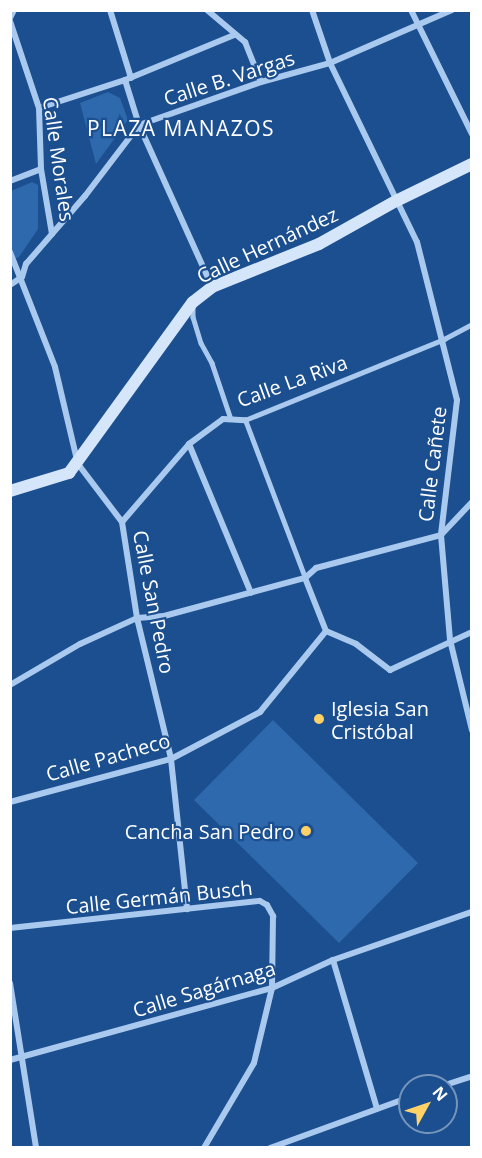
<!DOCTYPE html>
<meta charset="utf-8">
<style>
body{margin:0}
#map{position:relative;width:482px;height:1158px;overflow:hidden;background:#1b4f8f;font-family:"Open Sans",sans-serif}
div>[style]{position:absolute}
.green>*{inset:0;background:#2e69ad}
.lane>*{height:4.5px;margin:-2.25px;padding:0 2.25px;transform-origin:2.25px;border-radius:2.25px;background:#a9c9ee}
.street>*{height:6px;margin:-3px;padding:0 3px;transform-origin:3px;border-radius:3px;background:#a9c9ee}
.secondary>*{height:12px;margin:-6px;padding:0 6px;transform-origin:6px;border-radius:6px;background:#d6e6fa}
.dots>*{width:16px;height:16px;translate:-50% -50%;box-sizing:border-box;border:3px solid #1b4f8f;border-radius:50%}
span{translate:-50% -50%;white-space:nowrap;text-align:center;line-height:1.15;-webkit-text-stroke:4.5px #1b4f8f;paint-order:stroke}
.street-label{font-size:20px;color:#fff}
.poi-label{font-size:20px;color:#fff}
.left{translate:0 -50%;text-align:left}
.right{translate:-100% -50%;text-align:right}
.neighbourhood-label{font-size:21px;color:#fff;letter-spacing:1.5px}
.frame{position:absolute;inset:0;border:12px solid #fff;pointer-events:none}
.north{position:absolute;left:398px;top:1074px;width:60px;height:60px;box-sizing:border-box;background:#1b4f8f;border:2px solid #7695bc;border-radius:50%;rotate:50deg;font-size:16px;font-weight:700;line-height:24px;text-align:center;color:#fff}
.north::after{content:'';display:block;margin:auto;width:21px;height:27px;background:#ffd166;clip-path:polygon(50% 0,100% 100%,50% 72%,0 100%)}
</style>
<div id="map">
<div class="green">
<div style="clip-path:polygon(108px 92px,120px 98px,128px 120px,96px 164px,80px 103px)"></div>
<div style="clip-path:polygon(32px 182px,38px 185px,38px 229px,19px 257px,13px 260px,11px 254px,11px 191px)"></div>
<div style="clip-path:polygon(273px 720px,418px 863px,339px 943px,194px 800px)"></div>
</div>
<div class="lane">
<div style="left:193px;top:306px;width:11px;rotate:90deg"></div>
<div style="left:193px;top:317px;width:27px;rotate:73deg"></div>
<div style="left:201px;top:343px;width:23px;rotate:61deg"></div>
<div style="left:212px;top:363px;width:59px;rotate:71.3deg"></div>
<div style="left:305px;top:578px;width:169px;rotate:-110.8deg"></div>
<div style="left:245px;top:420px;width:215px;rotate:-22.1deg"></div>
<div style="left:444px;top:339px;width:32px;rotate:-28deg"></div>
</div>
<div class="street">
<div style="left:110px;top:10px;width:71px;rotate:72.8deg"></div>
<div style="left:207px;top:10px;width:50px;rotate:40.1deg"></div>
<div style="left:245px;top:42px;width:43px;rotate:68.2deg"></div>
<div style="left:312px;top:10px;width:56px;rotate:71.2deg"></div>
<div style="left:330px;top:63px;width:199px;rotate:64.1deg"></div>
<div style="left:417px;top:242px;width:163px;rotate:75.8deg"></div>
<div style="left:457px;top:400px;width:136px;rotate:96.8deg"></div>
<div style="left:441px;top:535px;width:105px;rotate:85.1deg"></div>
<div style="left:450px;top:640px;width:93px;rotate:76.3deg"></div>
<div style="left:411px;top:10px;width:138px;rotate:63.8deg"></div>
<div style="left:10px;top:18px;width:9px;rotate:-63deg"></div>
<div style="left:10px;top:21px;width:92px;rotate:71.6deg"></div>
<div style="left:39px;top:108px;width:61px;rotate:88.1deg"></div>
<div style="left:41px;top:169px;width:66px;rotate:80.4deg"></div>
<div style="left:125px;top:80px;width:47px;rotate:72.7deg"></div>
<div style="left:139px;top:125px;width:178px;rotate:65.7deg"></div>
<div style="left:39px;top:108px;width:90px;rotate:-18deg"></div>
<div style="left:125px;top:80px;width:118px;rotate:-22.4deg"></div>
<div style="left:10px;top:181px;width:33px;rotate:-21deg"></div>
<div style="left:10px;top:252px;width:123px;rotate:68.6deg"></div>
<div style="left:55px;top:367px;width:100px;rotate:76.7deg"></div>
<div style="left:78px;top:464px;width:73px;rotate:52.8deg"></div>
<div style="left:122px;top:522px;width:97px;rotate:81.1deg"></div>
<div style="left:137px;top:618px;width:145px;rotate:76.4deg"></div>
<div style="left:171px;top:759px;width:151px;rotate:83.9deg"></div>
<div style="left:10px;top:285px;width:14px;rotate:-34deg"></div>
<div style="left:22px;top:277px;width:14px;rotate:-73deg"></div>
<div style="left:26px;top:264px;width:90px;rotate:-49.1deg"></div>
<div style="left:85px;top:196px;width:89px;rotate:-52.7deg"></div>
<div style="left:139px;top:125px;width:129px;rotate:-19.4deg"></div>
<div style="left:261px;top:82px;width:72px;rotate:-15.4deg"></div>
<div style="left:330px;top:63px;width:133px;rotate:-23.5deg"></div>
<div style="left:189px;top:444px;width:161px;rotate:67.4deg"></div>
<div style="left:122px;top:522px;width:103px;rotate:-49.3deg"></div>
<div style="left:189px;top:444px;width:42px;rotate:-36.3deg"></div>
<div style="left:223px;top:419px;width:22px;rotate:3deg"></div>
<div style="left:326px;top:631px;width:57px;rotate:-111.6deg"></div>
<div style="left:305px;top:578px;width:15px;rotate:-42deg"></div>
<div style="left:316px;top:568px;width:129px;rotate:-14.8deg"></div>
<div style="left:441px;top:535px;width:45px;rotate:-46.8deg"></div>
<div style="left:10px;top:685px;width:81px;rotate:-30.4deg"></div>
<div style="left:80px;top:644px;width:63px;rotate:-24.5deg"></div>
<div style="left:137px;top:618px;width:27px;rotate:-4deg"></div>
<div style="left:164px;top:616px;width:146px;rotate:-15.1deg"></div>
<div style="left:10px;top:802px;width:167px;rotate:-15deg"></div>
<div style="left:171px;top:759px;width:101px;rotate:-27.8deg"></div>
<div style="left:260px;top:712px;width:104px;rotate:-50.8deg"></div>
<div style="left:326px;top:631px;width:33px;rotate:23deg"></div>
<div style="left:356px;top:644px;width:43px;rotate:37.4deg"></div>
<div style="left:390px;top:670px;width:90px;rotate:-24.9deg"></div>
<div style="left:10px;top:928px;width:251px;rotate:-6.2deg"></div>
<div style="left:260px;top:901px;width:8px;rotate:30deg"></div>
<div style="left:267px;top:905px;width:13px;rotate:61deg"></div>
<div style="left:273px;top:916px;width:72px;rotate:90.8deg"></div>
<div style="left:272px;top:988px;width:77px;rotate:103.5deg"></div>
<div style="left:254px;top:1063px;width:99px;rotate:120.5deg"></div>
<div style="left:333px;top:960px;width:155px;rotate:73.5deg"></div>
<div style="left:10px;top:983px;width:167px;rotate:81deg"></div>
<div style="left:10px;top:1060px;width:272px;rotate:-15.4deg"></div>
<div style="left:272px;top:988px;width:67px;rotate:-24.7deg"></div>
<div style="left:333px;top:960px;width:147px;rotate:-19.1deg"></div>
<div style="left:442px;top:1086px;width:32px;rotate:-18deg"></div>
<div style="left:270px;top:1148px;width:149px;rotate:-20deg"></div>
</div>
<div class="secondary">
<div style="left:10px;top:491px;width:62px;rotate:-17deg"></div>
<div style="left:69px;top:473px;width:211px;rotate:-54.1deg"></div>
<div style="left:193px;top:302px;width:24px;rotate:-38deg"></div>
<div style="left:212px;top:287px;width:115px;rotate:-21.9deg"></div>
<div style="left:319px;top:244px;width:88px;rotate:-29.2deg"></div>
<div style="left:396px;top:201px;width:85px;rotate:-26deg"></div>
</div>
<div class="dots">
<div style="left:319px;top:719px;background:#ffd166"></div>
<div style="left:306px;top:831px;background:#ffd166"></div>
</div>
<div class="street-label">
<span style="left:229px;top:78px;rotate:-18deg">Calle B. Vargas</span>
<span style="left:59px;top:159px;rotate:82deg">Calle Morales</span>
<span style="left:267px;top:245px;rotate:-25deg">Calle Hernández</span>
<span style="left:292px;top:381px;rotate:-20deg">Calle La Riva</span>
<span style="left:432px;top:464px;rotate:-83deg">Calle Cañete</span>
<span style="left:154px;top:602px;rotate:79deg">Calle San Pedro</span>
<span style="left:108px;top:757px;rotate:-16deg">Calle Pacheco</span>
<span style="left:159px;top:897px;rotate:-6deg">Calle Germán Busch</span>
<span style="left:204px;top:989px;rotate:-17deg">Calle Sagárnaga</span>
</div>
<div class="poi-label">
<span class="left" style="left:331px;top:720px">Iglesia San<br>Cristóbal</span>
<span class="right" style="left:294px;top:831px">Cancha San Pedro</span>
</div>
<div class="neighbourhood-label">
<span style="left:181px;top:128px">PLAZA MANAZOS</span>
</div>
<div class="frame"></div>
<div class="north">N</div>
</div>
